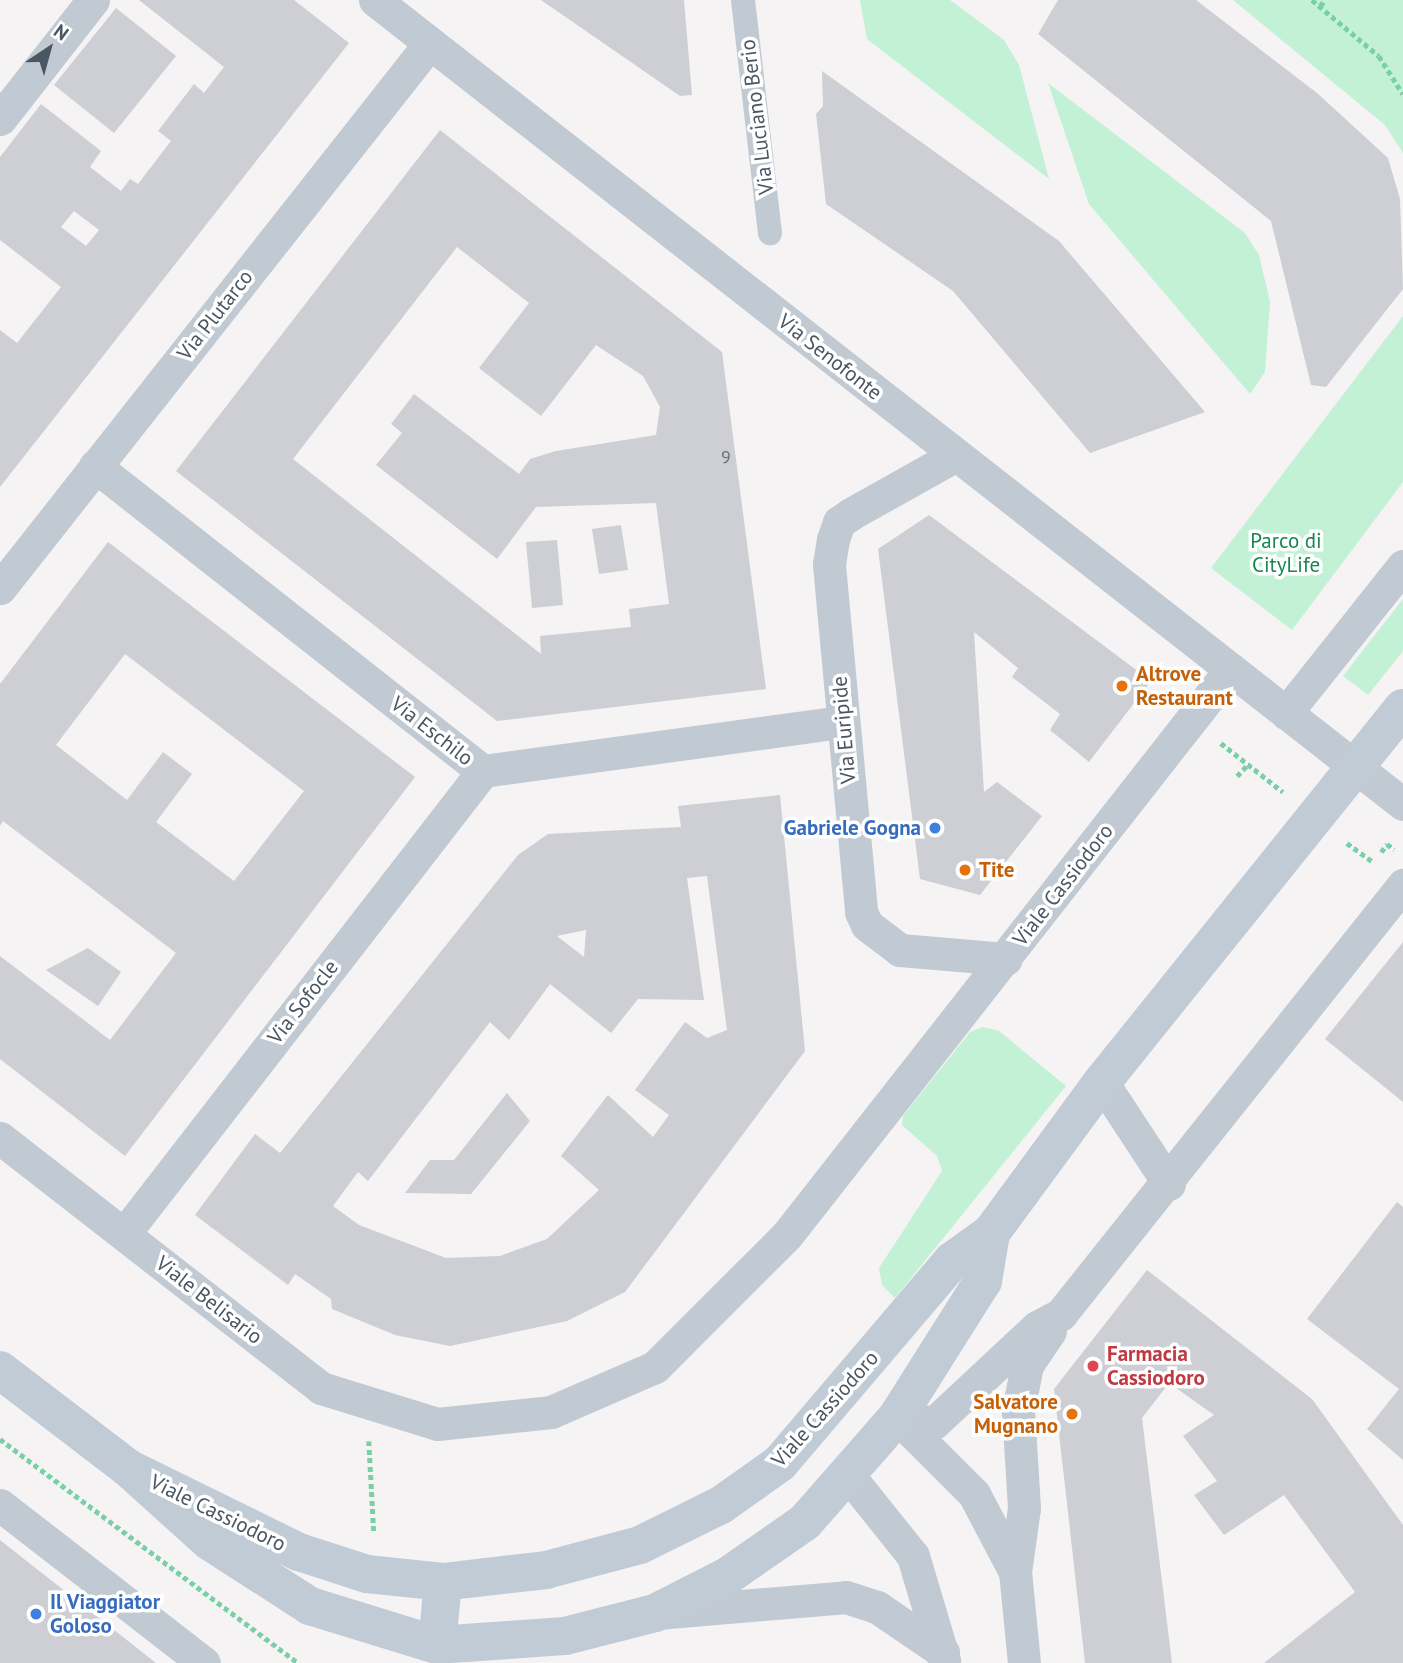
<!DOCTYPE html>
<style>
body{margin:0}
#map{position:relative;width:1403px;height:1663px;overflow:hidden;background:#f5f3f3;font-family:"PT Sans",sans-serif}
div>[style]{position:absolute}
.green>*{inset:0;background:#c3f1d5}
.building>*{inset:0;background:#cdcfd5}
.path>*{height:4.5px;margin-top:-2.25px;transform-origin:0;background:repeating-linear-gradient(90deg,#7ad0a6 0 5px,transparent 0 8.5px)}
.pedestrian>*{height:24px;margin:-12px;padding:0 12px;transform-origin:12px;border-radius:12px;background:#c1cad2}
.minor>*{height:33px;margin:-16.5px;padding:0 16.5px;transform-origin:16.5px;border-radius:16.5px;background:#c1cad2}
.secondary>*{height:38px;margin:-19px;padding:0 19px;transform-origin:19px;border-radius:19px;background:#c1cbd6}
.dots>*{width:19px;height:19px;translate:-50% -50%;box-sizing:border-box;border:4px solid #fff;border-radius:50%}
span{translate:-50% -50%;white-space:nowrap;text-align:center;line-height:1.15;-webkit-text-stroke:7px #fff;paint-order:stroke}
.number-label{font-size:18px;color:#6b747e}
.number-label span{-webkit-text-stroke-width:0}
.street-label{font-size:21px;color:#4a5661}
.park-label{font-size:21px;color:#17864f}
.food-label{font-size:21px;color:#c56008;font-weight:700}
.left{translate:0 -50%;text-align:left}
.right{translate:-100% -50%;text-align:right}
.shop-label{font-size:21px;color:#366cbe;font-weight:700}
.health-label{font-size:21px;color:#be3a42;font-weight:700}
.north{position:absolute;left:14px;top:14px;width:70px;height:70px;-webkit-text-stroke:5px #fff;paint-order:stroke;rotate:36deg;font-size:19px;font-weight:700;line-height:28px;text-align:center;color:#4a5661}
.north::after{content:'';display:block;margin:auto;width:24px;height:32px;background:#4a5661;clip-path:polygon(50% 0,100% 100%,50% 72%,0 100%)}
</style>
<div id="map">
<div class="green">
<div style="clip-path:polygon(860px 0,950px 0,1004px 40px,1019px 65px,1049px 179px,867px 39px)"></div>
<div style="clip-path:polygon(1233px 0,1403px 0,1403px 153px,1385px 125px)"></div>
<div style="clip-path:polygon(1048px 83px,1245px 233px,1259px 255px,1270px 302px,1265px 372px,1250px 394px,1089px 204px)"></div>
<div style="clip-path:polygon(1403px 316px,1403px 482px,1292px 630px,1211px 568px)"></div>
<div style="clip-path:polygon(1403px 599px,1403px 651px,1368px 695px,1343px 676px)"></div>
<div style="clip-path:polygon(983px 1027px,999px 1031px,1066px 1086px,895px 1298px,882px 1285px,879px 1268px,942px 1171px,937px 1156px,902px 1125px,903px 1116px,970px 1032px)"></div>
</div>
<div class="building">
<div style="clip-path:polygon(evenodd,139px 0,294px 0,349px 43px,0 487px,0 330px,17px 343px,61px 287px,0 240px,0 157px,41px 104px,101px 151px,90px 167px,121px 191px,130px 179px,138px 184px,171px 141px,158px 131px,194px 84px,204px 93px,224px 67px,139px 0,74px 211px,99px 230px,86px 246px,61px 227px,74px 211px)"></div>
<div style="clip-path:polygon(541px 0,684px 0,692px 95px,680px 96px)"></div>
<div style="clip-path:polygon(1058px 0,1196px 0,1317px 93px,1388px 158px,1400px 199px,1403px 289px,1326px 387px,1311px 385px,1271px 221px,1038px 34px)"></div>
<div style="clip-path:polygon(116px 8px,176px 56px,114px 133px,54px 85px)"></div>
<div style="clip-path:polygon(822px 71px,1059px 241px,1205px 412px,1090px 453px,953px 291px,826px 204px,816px 114px,823px 106px)"></div>
<div style="clip-path:polygon(evenodd,440px 130px,722px 352px,766px 689px,497px 721px,176px 471px,440px 130px,457px 247px,529px 303px,479px 368px,541px 416px,596px 345px,643px 376px,660px 407px,656px 435px,556px 451px,530px 459px,519px 474px,414px 394px,391px 424px,402px 433px,376px 465px,497px 559px,536px 507px,656px 503px,669px 604px,629px 609px,631px 627px,540px 636px,541px 654px,293px 459px,457px 247px)"></div>
<div style="clip-path:polygon(929px 515px,1151px 681px,1089px 762px,1050px 730px,1060px 714px,1012px 677px,1018px 668px,974px 632px,984px 792px,997px 782px,1042px 816px,980px 895px,920px 879px,878px 549px)"></div>
<div style="clip-path:polygon(621px 525px,628px 570px,599px 574px,592px 529px)"></div>
<div style="clip-path:polygon(557px 540px,563px 605px,532px 608px,526px 542px)"></div>
<div style="clip-path:polygon(evenodd,108px 542px,415px 777px,125px 1156px,0 1059px,0 956px,110px 1040px,176px 953px,3px 821px,0 826px,0 684px,108px 542px,125px 654px,304px 791px,234px 881px,156px 822px,192px 774px,163px 752px,127px 800px,56px 745px,125px 654px)"></div>
<div style="clip-path:polygon(evenodd,780px 795px,805px 1051px,625px 1292px,567px 1321px,450px 1346px,395px 1335px,332px 1309px,331px 1299px,295px 1274px,288px 1285px,195px 1215px,255px 1134px,280px 1153px,518px 855px,548px 834px,681px 827px,678px 806px,780px 795px,707px 876px,727px 1030px,707px 1038px,685px 1022px,635px 1090px,669px 1115px,653px 1137px,608px 1095px,561px 1156px,599px 1190px,547px 1239px,500px 1256px,446px 1258px,359px 1225px,333px 1206px,358px 1172px,368px 1181px,490px 1022px,509px 1040px,550px 984px,611px 1033px,638px 999px,704px 1000px,687px 878px,707px 876px,780px 795px,586px 930px,584px 957px,557px 936px,586px 930px)"></div>
<div style="clip-path:polygon(1403px 942px,1403px 1102px,1325px 1039px)"></div>
<div style="clip-path:polygon(88px 948px,121px 972px,98px 1006px,46px 970px)"></div>
<div style="clip-path:polygon(507px 1093px,530px 1121px,471px 1194px,405px 1193px,430px 1160px,454px 1160px)"></div>
<div style="clip-path:polygon(1397px 1202px,1403px 1207px,1403px 1460px,1367px 1429px,1399px 1389px,1307px 1319px)"></div>
<div style="clip-path:polygon(1147px 1270px,1312px 1399px,1403px 1525px,1403px 1663px,1264px 1663px,1355px 1592px,1284px 1495px,1224px 1535px,1194px 1495px,1217px 1481px,1183px 1436px,1214px 1415px,1169px 1383px,1142px 1418px,1172px 1663px,1085px 1663px,1054px 1389px)"></div>
<div style="clip-path:polygon(0 1540px,156px 1663px,0 1663px)"></div>
</div>
<div class="path">
<div style="left:1312px;top:0;width:87px;rotate:39.9deg"></div>
<div style="left:1379px;top:56px;width:45px;rotate:57.7deg"></div>
<div style="left:1320px;top:6px;width:8px;rotate:-50deg"></div>
<div style="left:1221px;top:743px;width:79px;rotate:38.3deg"></div>
<div style="left:1237px;top:776px;width:16px;rotate:-47deg"></div>
<div style="left:1347px;top:843px;width:32px;rotate:36deg"></div>
<div style="left:1381px;top:852px;width:10px;rotate:-53deg"></div>
<div style="left:1387px;top:844px;width:9px;rotate:36deg"></div>
<div style="left:0;top:1439px;width:373px;rotate:36.9deg"></div>
<div style="left:369px;top:1441px;width:92px;rotate:86.9deg"></div>
</div>
<div class="pedestrian">
<div style="left:743px;top:0;width:235px;rotate:83.4deg"></div>
</div>
<div class="minor">
<div style="left:375px;top:0;width:1305px;rotate:38.03deg"></div>
<div style="left:0;top:119px;width:151px;rotate:-52deg"></div>
<div style="left:956px;top:455px;width:120px;rotate:150.7deg"></div>
<div style="left:851px;top:514px;width:14px;rotate:146deg"></div>
<div style="left:839px;top:522px;width:18px;rotate:109deg"></div>
<div style="left:833px;top:539px;width:26px;rotate:99deg"></div>
<div style="left:829px;top:565px;width:348px;rotate:84.7deg"></div>
<div style="left:861px;top:912px;width:14px;rotate:65deg"></div>
<div style="left:867px;top:925px;width:41px;rotate:37.1deg"></div>
<div style="left:900px;top:950px;width:106px;rotate:4.9deg"></div>
<div style="left:95px;top:466px;width:494px;rotate:38.2deg"></div>
<div style="left:483px;top:771px;width:363px;rotate:-7.8deg"></div>
<div style="left:0;top:588px;width:694px;rotate:-51.73deg"></div>
<div style="left:1286px;top:713px;width:188px;rotate:-51.5deg"></div>
<div style="left:1102px;top:1082px;width:122px;rotate:56.7deg"></div>
<div style="left:0;top:1138px;width:407px;rotate:37.9deg"></div>
<div style="left:321px;top:1388px;width:121px;rotate:17.2deg"></div>
<div style="left:437px;top:1424px;width:115px;rotate:-6deg"></div>
<div style="left:551px;top:1412px;width:113px;rotate:-23.4deg"></div>
<div style="left:655px;top:1367px;width:187px;rotate:-45deg"></div>
<div style="left:787px;top:1235px;width:719px;rotate:-51.89deg"></div>
<div style="left:124px;top:1234px;width:586px;rotate:-52.21deg"></div>
<div style="left:897px;top:1417px;width:37px;rotate:9deg"></div>
<div style="left:934px;top:1423px;width:141px;rotate:-43deg"></div>
<div style="left:1037px;top:1327px;width:27px;rotate:-28deg"></div>
<div style="left:1061px;top:1314px;width:549px;rotate:-51.44deg"></div>
<div style="left:897px;top:1417px;width:109px;rotate:45deg"></div>
<div style="left:974px;top:1494px;width:88px;rotate:62.3deg"></div>
<div style="left:849px;top:1476px;width:102px;rotate:51.3deg"></div>
<div style="left:913px;top:1556px;width:109px;rotate:73.4deg"></div>
<div style="left:0;top:1505px;width:258px;rotate:37.8deg"></div>
<div style="left:657px;top:1613px;width:190px;rotate:-4.8deg"></div>
<div style="left:846px;top:1597px;width:33px;rotate:18deg"></div>
<div style="left:877px;top:1607px;width:80px;rotate:34.3deg"></div>
<div style="left:1024px;top:1663px;width:91px;rotate:-95.6deg"></div>
<div style="left:1015px;top:1572px;width:65px;rotate:-82deg"></div>
<div style="left:1024px;top:1508px;width:97px;rotate:-93.5deg"></div>
<div style="left:1018px;top:1411px;width:47px;rotate:-78.9deg"></div>
<div style="left:1027px;top:1365px;width:41px;rotate:-55.9deg"></div>
</div>
<div class="secondary">
<div style="left:0;top:1370px;width:161px;rotate:37.4deg"></div>
<div style="left:128px;top:1468px;width:109px;rotate:42deg"></div>
<div style="left:209px;top:1541px;width:120px;rotate:32.8deg"></div>
<div style="left:310px;top:1606px;width:133px;rotate:17.1deg"></div>
<div style="left:437px;top:1645px;width:128px;rotate:-4deg"></div>
<div style="left:565px;top:1636px;width:93px;rotate:-14.3deg"></div>
<div style="left:655px;top:1613px;width:80px;rotate:-26.9deg"></div>
<div style="left:726px;top:1577px;width:96px;rotate:-34.8deg"></div>
<div style="left:805px;top:1522px;width:140px;rotate:-48.8deg"></div>
<div style="left:897px;top:1417px;width:161px;rotate:-57.7deg"></div>
<div style="left:983px;top:1281px;width:49px;rotate:-80.5deg"></div>
<div style="left:128px;top:1468px;width:191px;rotate:26.2deg"></div>
<div style="left:299px;top:1552px;width:71px;rotate:17.9deg"></div>
<div style="left:367px;top:1574px;width:76px;rotate:6deg"></div>
<div style="left:443px;top:1582px;width:104px;rotate:-6.6deg"></div>
<div style="left:546px;top:1570px;width:97px;rotate:-14.9deg"></div>
<div style="left:640px;top:1545px;width:90px;rotate:-26.3deg"></div>
<div style="left:721px;top:1505px;width:72px;rotate:-35.4deg"></div>
<div style="left:780px;top:1463px;width:265px;rotate:-49.6deg"></div>
<div style="left:952px;top:1261px;width:48px;rotate:-35.7deg"></div>
<div style="left:991px;top:1233px;width:187px;rotate:-53.7deg"></div>
<div style="left:1102px;top:1082px;width:480px;rotate:-51.2deg"></div>
<div style="left:437px;top:1645px;width:63px;rotate:-84.6deg"></div>
</div>
<div class="dots">
<div style="left:1122px;top:686px;background:#e8710a"></div>
<div style="left:935px;top:828px;background:#3f7fe0"></div>
<div style="left:965px;top:870px;background:#e8710a"></div>
<div style="left:1093px;top:1366px;background:#e0444e"></div>
<div style="left:1072px;top:1414px;background:#e8710a"></div>
<div style="left:36px;top:1614px;background:#3f7fe0"></div>
</div>
<div class="number-label">
<span style="left:726px;top:457px">9</span>
</div>
<div class="street-label">
<span style="left:757px;top:117px;rotate:-97deg">Via Luciano Berio</span>
<span style="left:215px;top:315px;rotate:-52deg">Via Plutarco</span>
<span style="left:830px;top:357px;rotate:38deg">Via Senofonte</span>
<span style="left:844px;top:730px;rotate:-95deg">Via Euripide</span>
<span style="left:432px;top:731px;rotate:38deg">Via Eschilo</span>
<span style="left:1063px;top:885px;rotate:-52deg">Viale Cassiodoro</span>
<span style="left:303px;top:1002px;rotate:-52deg">Via Sofocle</span>
<span style="left:209px;top:1300px;rotate:38deg">Viale Belisario</span>
<span style="left:825px;top:1409px;rotate:-48deg">Viale Cassiodoro</span>
<span style="left:218px;top:1513px;rotate:26deg">Viale Cassiodoro</span>
</div>
<div class="park-label">
<span style="left:1286px;top:553px">Parco di<br>CityLife</span>
</div>
<div class="food-label">
<span class="left" style="left:1136px;top:686px">Altrove<br>Restaurant</span>
<span class="left" style="left:979px;top:870px">Tite</span>
<span class="right" style="left:1058px;top:1414px">Salvatore<br>Mugnano</span>
</div>
<div class="shop-label">
<span class="right" style="left:921px;top:828px">Gabriele Gogna</span>
<span class="left" style="left:50px;top:1614px">Il Viaggiator<br>Goloso</span>
</div>
<div class="health-label">
<span class="left" style="left:1107px;top:1366px">Farmacia<br>Cassiodoro</span>
</div>
<div class="north">N</div>
</div>
